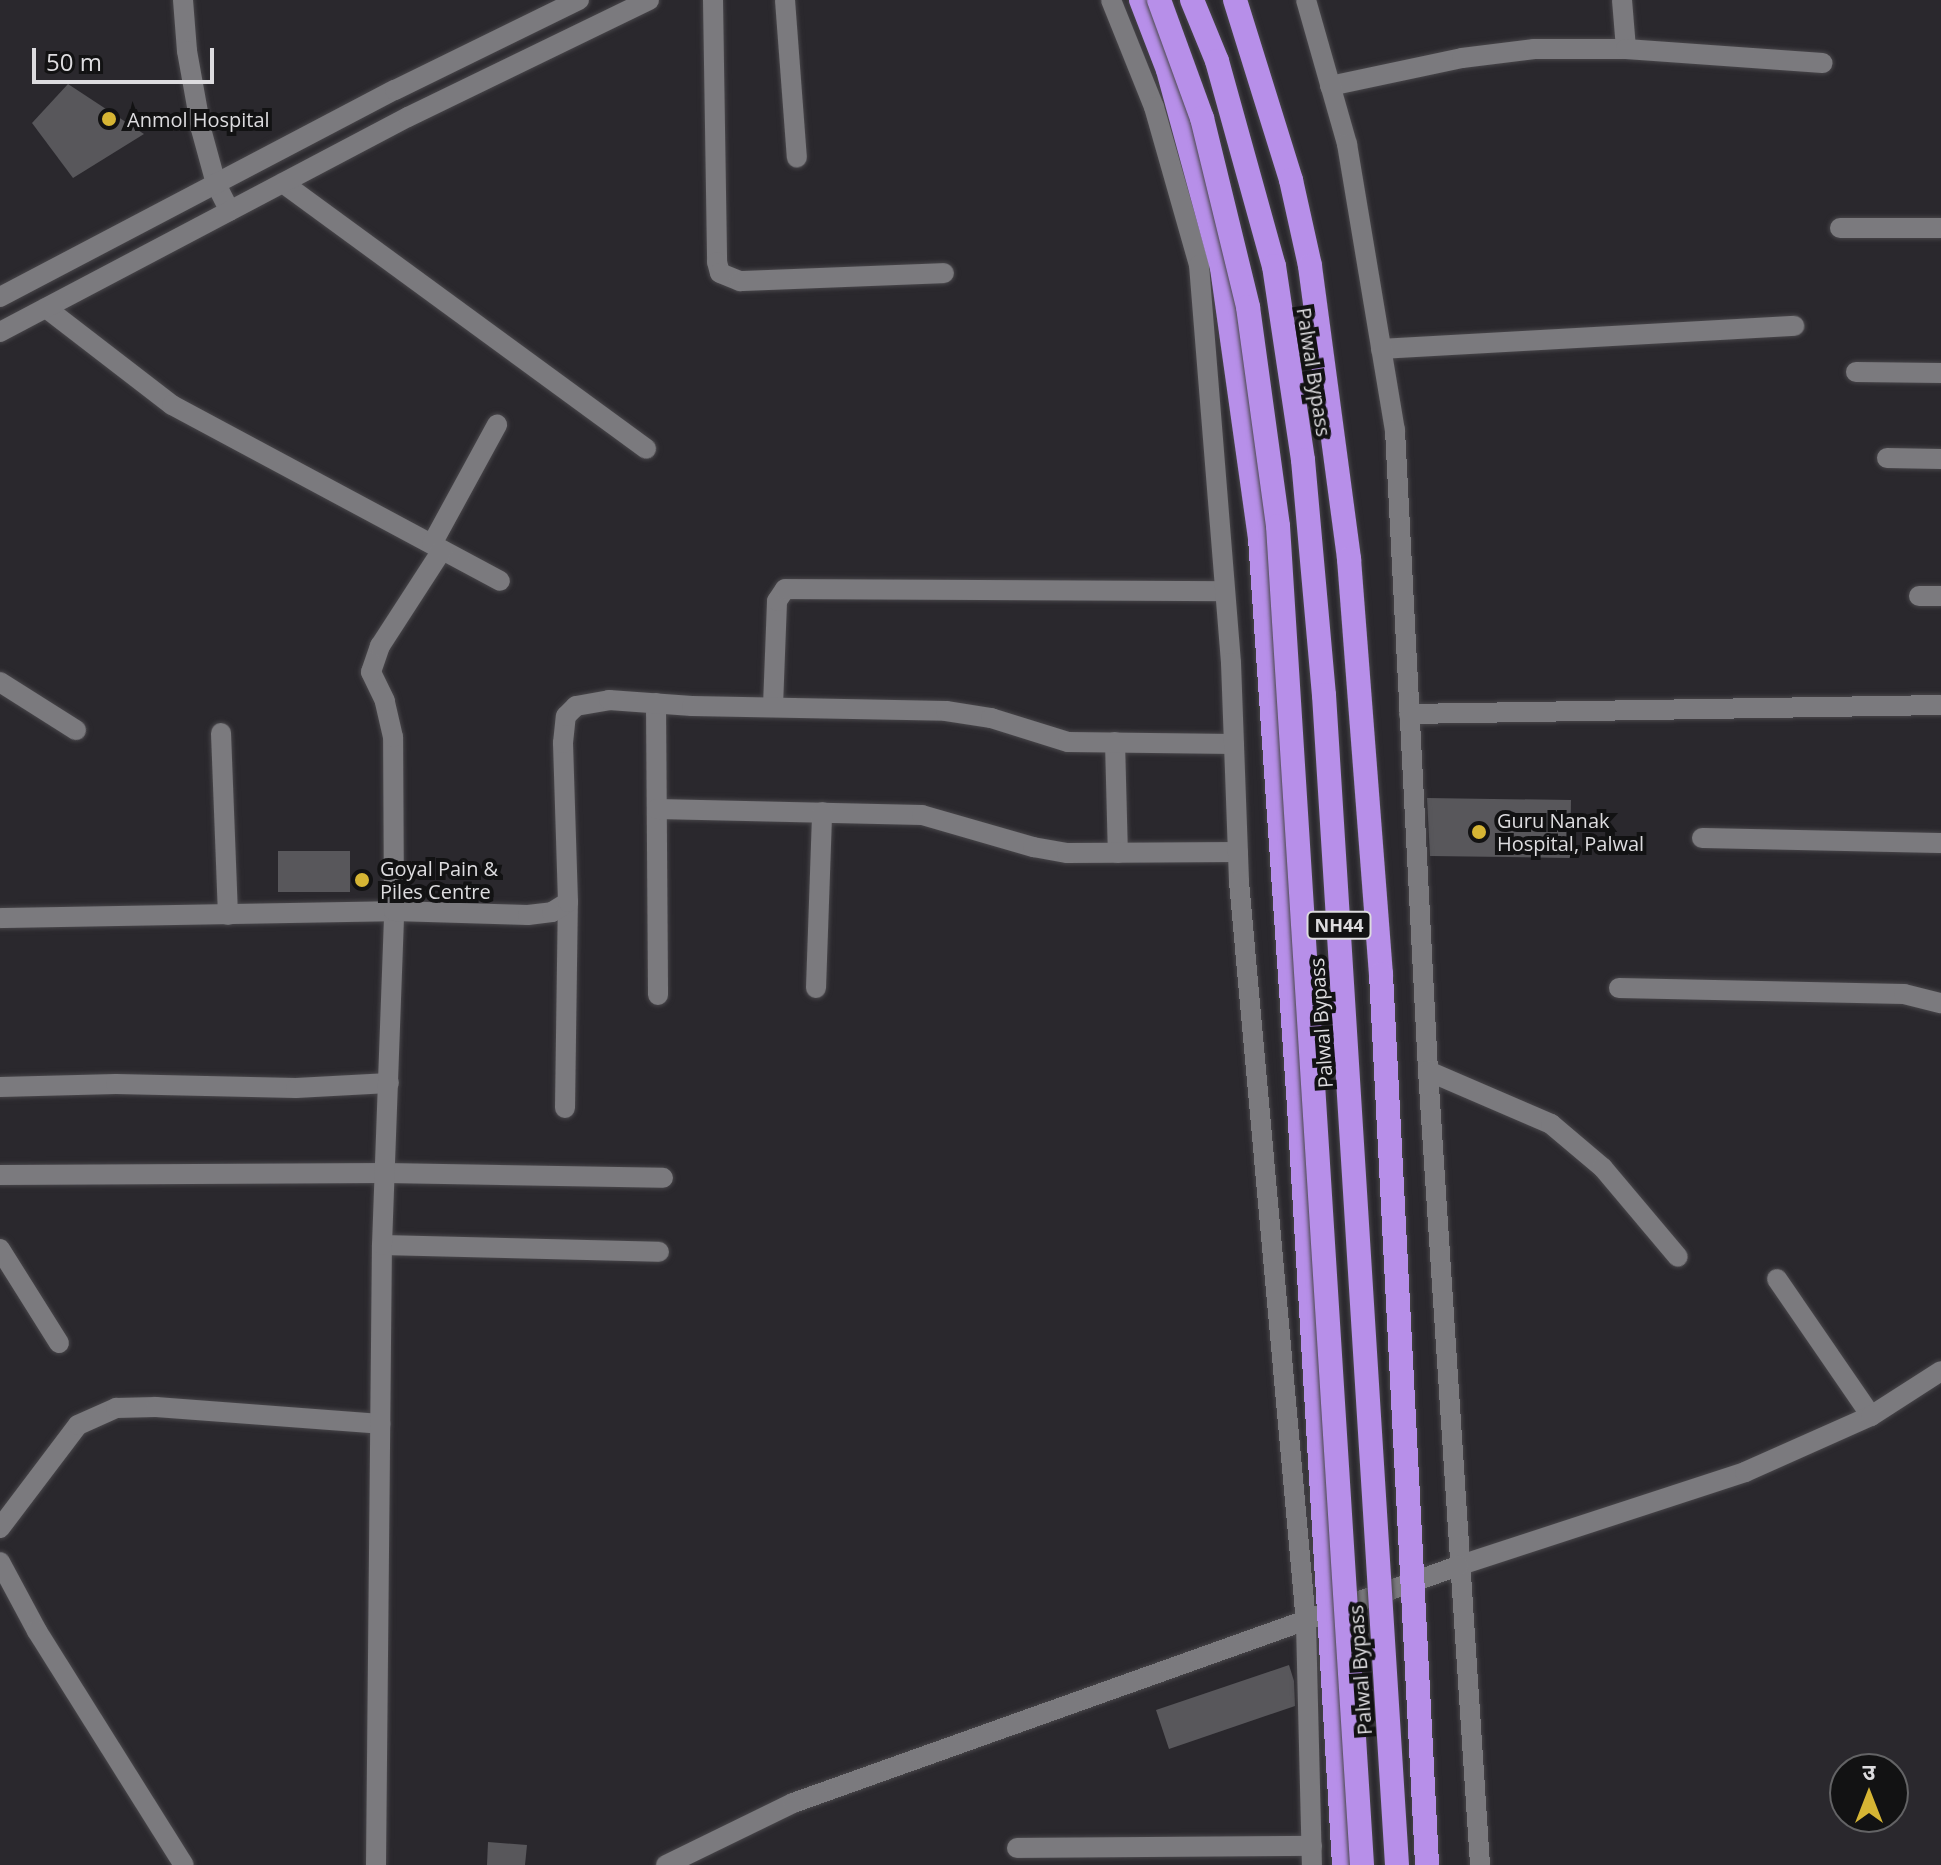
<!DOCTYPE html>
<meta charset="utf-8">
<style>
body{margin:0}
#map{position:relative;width:1941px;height:1865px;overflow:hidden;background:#2a282d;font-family:"Open Sans","Noto Sans Devanagari",sans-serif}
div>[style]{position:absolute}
.building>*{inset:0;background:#58575b}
.roads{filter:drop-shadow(0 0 2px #48464a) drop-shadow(0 0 2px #48464a)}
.street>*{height:20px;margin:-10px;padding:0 10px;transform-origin:10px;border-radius:10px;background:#7b7a7e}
.secondary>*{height:20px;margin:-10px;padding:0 10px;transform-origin:10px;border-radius:10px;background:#7b7a7e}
.highway>*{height:24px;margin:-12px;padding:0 12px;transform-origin:12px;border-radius:12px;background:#b78fe9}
.bridges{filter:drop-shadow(0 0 2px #48464a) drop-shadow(0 0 2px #48464a)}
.highway-bridge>*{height:24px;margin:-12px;padding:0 12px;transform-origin:12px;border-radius:12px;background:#b78fe9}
.dots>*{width:22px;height:22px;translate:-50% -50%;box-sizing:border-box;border:4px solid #121213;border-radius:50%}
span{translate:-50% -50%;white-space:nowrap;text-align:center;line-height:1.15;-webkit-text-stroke:8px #121213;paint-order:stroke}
.shield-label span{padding:2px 6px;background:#121213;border:2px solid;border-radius:6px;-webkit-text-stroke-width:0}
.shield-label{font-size:18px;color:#dddcdf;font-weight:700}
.poi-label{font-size:20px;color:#dddcdf}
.left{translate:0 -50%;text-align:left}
.street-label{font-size:20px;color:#dddcdf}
.north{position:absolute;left:1829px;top:1753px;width:80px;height:80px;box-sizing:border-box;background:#121213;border:2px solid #636365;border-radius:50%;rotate:0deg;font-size:22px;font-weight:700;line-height:32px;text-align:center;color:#dddcdf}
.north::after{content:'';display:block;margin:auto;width:28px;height:36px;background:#d6b534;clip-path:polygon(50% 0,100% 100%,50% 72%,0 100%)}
.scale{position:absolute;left:32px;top:48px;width:182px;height:36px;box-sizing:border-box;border:4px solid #dddcdf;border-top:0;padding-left:10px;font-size:24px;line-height:28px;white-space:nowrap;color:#dddcdf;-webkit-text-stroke:6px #121213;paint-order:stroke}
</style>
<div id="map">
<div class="building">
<div style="clip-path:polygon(68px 84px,144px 134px,73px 178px,32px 123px)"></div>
<div style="clip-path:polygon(1427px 798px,1571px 800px,1570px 858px,1430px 856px)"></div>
<div style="clip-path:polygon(278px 851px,350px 851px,350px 892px,278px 892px)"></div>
<div style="clip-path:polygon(1289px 1665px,1294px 1681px,1295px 1706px,1169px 1749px,1156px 1710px)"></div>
<div style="clip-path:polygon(488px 1842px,527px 1845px,525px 1865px,487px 1865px)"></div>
</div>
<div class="roads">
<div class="street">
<div style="left:183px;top:0;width:51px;rotate:85.5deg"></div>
<div style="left:187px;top:51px;width:79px;rotate:79.8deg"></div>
<div style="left:201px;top:129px;width:57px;rotate:74.7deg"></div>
<div style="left:216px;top:184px;width:30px;rotate:63deg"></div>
<div style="left:713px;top:0;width:262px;rotate:89.1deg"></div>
<div style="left:717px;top:262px;width:11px;rotate:75deg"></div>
<div style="left:720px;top:273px;width:22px;rotate:22deg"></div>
<div style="left:740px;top:281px;width:204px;rotate:-2.2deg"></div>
<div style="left:785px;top:0;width:158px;rotate:85.7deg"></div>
<div style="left:1622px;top:0;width:49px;rotate:85.3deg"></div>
<div style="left:1330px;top:86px;width:135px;rotate:-12deg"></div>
<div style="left:1462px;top:58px;width:73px;rotate:-7.1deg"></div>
<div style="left:1534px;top:49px;width:92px"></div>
<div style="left:1626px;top:49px;width:197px;rotate:4.1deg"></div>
<div style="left:283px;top:183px;width:450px;rotate:36.2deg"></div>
<div style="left:1840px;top:228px;width:101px"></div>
<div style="left:46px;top:308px;width:159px;rotate:37.6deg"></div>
<div style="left:172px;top:405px;width:372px;rotate:28.2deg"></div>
<div style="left:1381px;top:349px;width:414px;rotate:-3.2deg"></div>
<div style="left:1856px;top:372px;width:85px;rotate:0.7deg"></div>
<div style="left:1887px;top:458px;width:54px;rotate:1.1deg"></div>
<div style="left:432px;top:544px;width:136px;rotate:-61.4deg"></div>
<div style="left:1919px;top:596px;width:22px"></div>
<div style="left:0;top:682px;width:90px;rotate:32.3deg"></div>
<div style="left:656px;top:703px;width:292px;rotate:89.6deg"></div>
<div style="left:773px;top:706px;width:105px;rotate:-87.8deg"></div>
<div style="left:777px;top:601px;width:14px;rotate:-56deg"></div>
<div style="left:785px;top:589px;width:440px;rotate:0.3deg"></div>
<div style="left:1409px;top:714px;width:532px;rotate:-0.97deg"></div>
<div style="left:221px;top:733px;width:182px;rotate:87.8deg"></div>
<div style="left:1115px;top:742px;width:111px;rotate:88.5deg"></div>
<div style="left:657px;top:809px;width:265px;rotate:1.3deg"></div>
<div style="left:922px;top:815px;width:116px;rotate:16.1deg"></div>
<div style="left:1033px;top:847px;width:35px;rotate:10deg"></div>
<div style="left:1067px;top:853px;width:171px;rotate:-0.3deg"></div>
<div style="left:1702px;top:838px;width:239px;rotate:1.2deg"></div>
<div style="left:0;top:918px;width:394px;rotate:-1deg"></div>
<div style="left:394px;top:911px;width:174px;rotate:-90.3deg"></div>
<div style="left:393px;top:737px;width:37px;rotate:-103deg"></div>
<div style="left:385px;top:701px;width:32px;rotate:-116deg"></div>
<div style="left:371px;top:672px;width:28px;rotate:-71deg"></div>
<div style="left:380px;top:646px;width:114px;rotate:-57.1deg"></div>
<div style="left:816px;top:988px;width:176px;rotate:-88deg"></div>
<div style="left:1619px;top:988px;width:285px;rotate:1.2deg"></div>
<div style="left:1904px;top:994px;width:38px;rotate:14deg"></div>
<div style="left:1428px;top:1071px;width:134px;rotate:23.3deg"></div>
<div style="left:1551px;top:1124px;width:68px;rotate:40.2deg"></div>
<div style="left:1603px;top:1168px;width:116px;rotate:49.9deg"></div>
<div style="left:0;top:1087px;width:116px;rotate:-1.5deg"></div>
<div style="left:116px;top:1084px;width:180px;rotate:1.3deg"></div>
<div style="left:296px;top:1088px;width:93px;rotate:-3.1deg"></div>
<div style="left:565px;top:1108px;width:206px;rotate:-89.2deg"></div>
<div style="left:0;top:1175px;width:386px;rotate:-0.3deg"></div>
<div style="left:386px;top:1173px;width:277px;rotate:1deg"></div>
<div style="left:382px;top:1245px;width:277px;rotate:1.4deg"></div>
<div style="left:0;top:1249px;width:111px;rotate:57.9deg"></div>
<div style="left:1777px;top:1279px;width:166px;rotate:55.5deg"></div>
<div style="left:0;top:1528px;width:129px;rotate:-52.9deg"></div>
<div style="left:78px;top:1425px;width:42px;rotate:-24.1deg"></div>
<div style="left:116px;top:1408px;width:40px;rotate:-1.4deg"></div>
<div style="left:156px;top:1407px;width:225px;rotate:4.3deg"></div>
<div style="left:0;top:1562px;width:78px;rotate:61.8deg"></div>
<div style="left:37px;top:1631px;width:276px;rotate:57.9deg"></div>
<div style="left:1458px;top:1566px;width:302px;rotate:-18.1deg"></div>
<div style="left:1745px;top:1472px;width:138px;rotate:-24deg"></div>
<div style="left:1871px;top:1416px;width:83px;rotate:-32.7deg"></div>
<div style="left:1017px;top:1848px;width:295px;rotate:-0.4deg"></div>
<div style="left:376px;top:1865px;width:620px;rotate:-89.45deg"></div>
<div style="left:382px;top:1245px;width:334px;rotate:-87.9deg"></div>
<div style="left:394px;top:911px;width:134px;rotate:1.7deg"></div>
<div style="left:528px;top:915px;width:24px;rotate:-7deg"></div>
<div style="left:552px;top:912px;width:19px;rotate:-32deg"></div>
<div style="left:568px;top:902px;width:159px;rotate:-91.8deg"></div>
<div style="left:563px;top:743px;width:27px;rotate:-84deg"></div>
<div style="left:566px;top:716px;width:14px;rotate:-45deg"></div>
<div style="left:576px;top:706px;width:34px;rotate:-10deg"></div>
<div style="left:609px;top:700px;width:83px;rotate:4.1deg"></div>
<div style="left:692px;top:706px;width:254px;rotate:1.1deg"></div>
<div style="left:946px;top:711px;width:46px;rotate:8.8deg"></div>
<div style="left:991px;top:718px;width:81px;rotate:17.3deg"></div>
<div style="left:1068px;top:742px;width:166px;rotate:0.7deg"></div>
</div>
<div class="secondary">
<div style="left:1111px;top:0;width:115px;rotate:68.1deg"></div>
<div style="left:1154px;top:107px;width:164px;rotate:74.1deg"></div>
<div style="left:1199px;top:265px;width:399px;rotate:85.4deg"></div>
<div style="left:1231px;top:663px;width:219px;rotate:87.9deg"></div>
<div style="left:1239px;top:882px;width:744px;rotate:84.83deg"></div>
<div style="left:1306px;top:1623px;width:242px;rotate:88.6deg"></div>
<div style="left:1306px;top:0;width:150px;rotate:74.1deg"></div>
<div style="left:1347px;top:144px;width:290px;rotate:80.5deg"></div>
<div style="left:1395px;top:430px;width:642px;rotate:87.05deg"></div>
<div style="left:1428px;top:1071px;width:796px;rotate:86.25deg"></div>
<div style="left:0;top:297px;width:446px;rotate:-27.7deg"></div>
<div style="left:395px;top:90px;width:205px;rotate:-26.1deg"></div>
<div style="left:0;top:332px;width:461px;rotate:-27.8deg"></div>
<div style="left:408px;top:117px;width:268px;rotate:-25.9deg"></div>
<div style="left:666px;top:1865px;width:141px;rotate:-26deg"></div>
<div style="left:793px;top:1803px;width:706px;rotate:-19.62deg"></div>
</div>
<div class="highway">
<div style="left:1141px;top:0;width:75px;rotate:68.9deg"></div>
<div style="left:1168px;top:70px;width:205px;rotate:74.7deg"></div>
<div style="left:1222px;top:268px;width:273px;rotate:82deg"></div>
<div style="left:1260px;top:538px;width:570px;rotate:86.08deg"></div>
<div style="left:1299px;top:1107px;width:759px;rotate:86.6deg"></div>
<div style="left:1235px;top:0;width:189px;rotate:72.7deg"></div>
<div style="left:1291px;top:180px;width:88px;rotate:77.5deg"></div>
<div style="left:1310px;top:266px;width:296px;rotate:82.4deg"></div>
<div style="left:1349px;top:559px;width:416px;rotate:85.6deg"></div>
<div style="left:1381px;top:974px;width:892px;rotate:87.04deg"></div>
</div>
</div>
<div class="bridges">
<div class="highway-bridge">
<div style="left:1159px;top:0;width:126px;rotate:70deg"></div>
<div style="left:1202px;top:118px;width:195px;rotate:76.3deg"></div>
<div style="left:1248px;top:307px;width:221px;rotate:82.2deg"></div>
<div style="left:1278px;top:526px;width:1342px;rotate:86.41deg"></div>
<div style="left:1192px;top:0;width:66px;rotate:67.7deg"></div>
<div style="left:1217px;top:61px;width:213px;rotate:74.5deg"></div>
<div style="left:1274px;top:266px;width:196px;rotate:81.5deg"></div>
<div style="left:1303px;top:460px;width:236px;rotate:84.9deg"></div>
<div style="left:1324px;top:695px;width:1172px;rotate:86.43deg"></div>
</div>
</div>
<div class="dots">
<div style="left:109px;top:119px;background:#d6b534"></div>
<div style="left:1479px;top:832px;background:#d6b534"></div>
<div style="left:362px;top:880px;background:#d6b534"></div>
</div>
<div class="shield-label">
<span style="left:1339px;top:925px">NH44</span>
</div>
<div class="poi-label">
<span class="left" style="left:127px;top:119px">Anmol Hospital</span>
<span class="left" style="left:1497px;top:832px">Guru Nanak<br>Hospital, Palwal</span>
<span class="left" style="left:380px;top:880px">Goyal Pain &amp;<br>Piles Centre</span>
</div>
<div class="street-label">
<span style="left:1314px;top:372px;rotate:81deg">Palwal Bypass</span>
<span style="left:1321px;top:1023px;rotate:-94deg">Palwal Bypass</span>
<span style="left:1360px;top:1670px;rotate:-94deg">Palwal Bypass</span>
</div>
<div class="north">उ</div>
<div class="scale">50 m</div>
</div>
